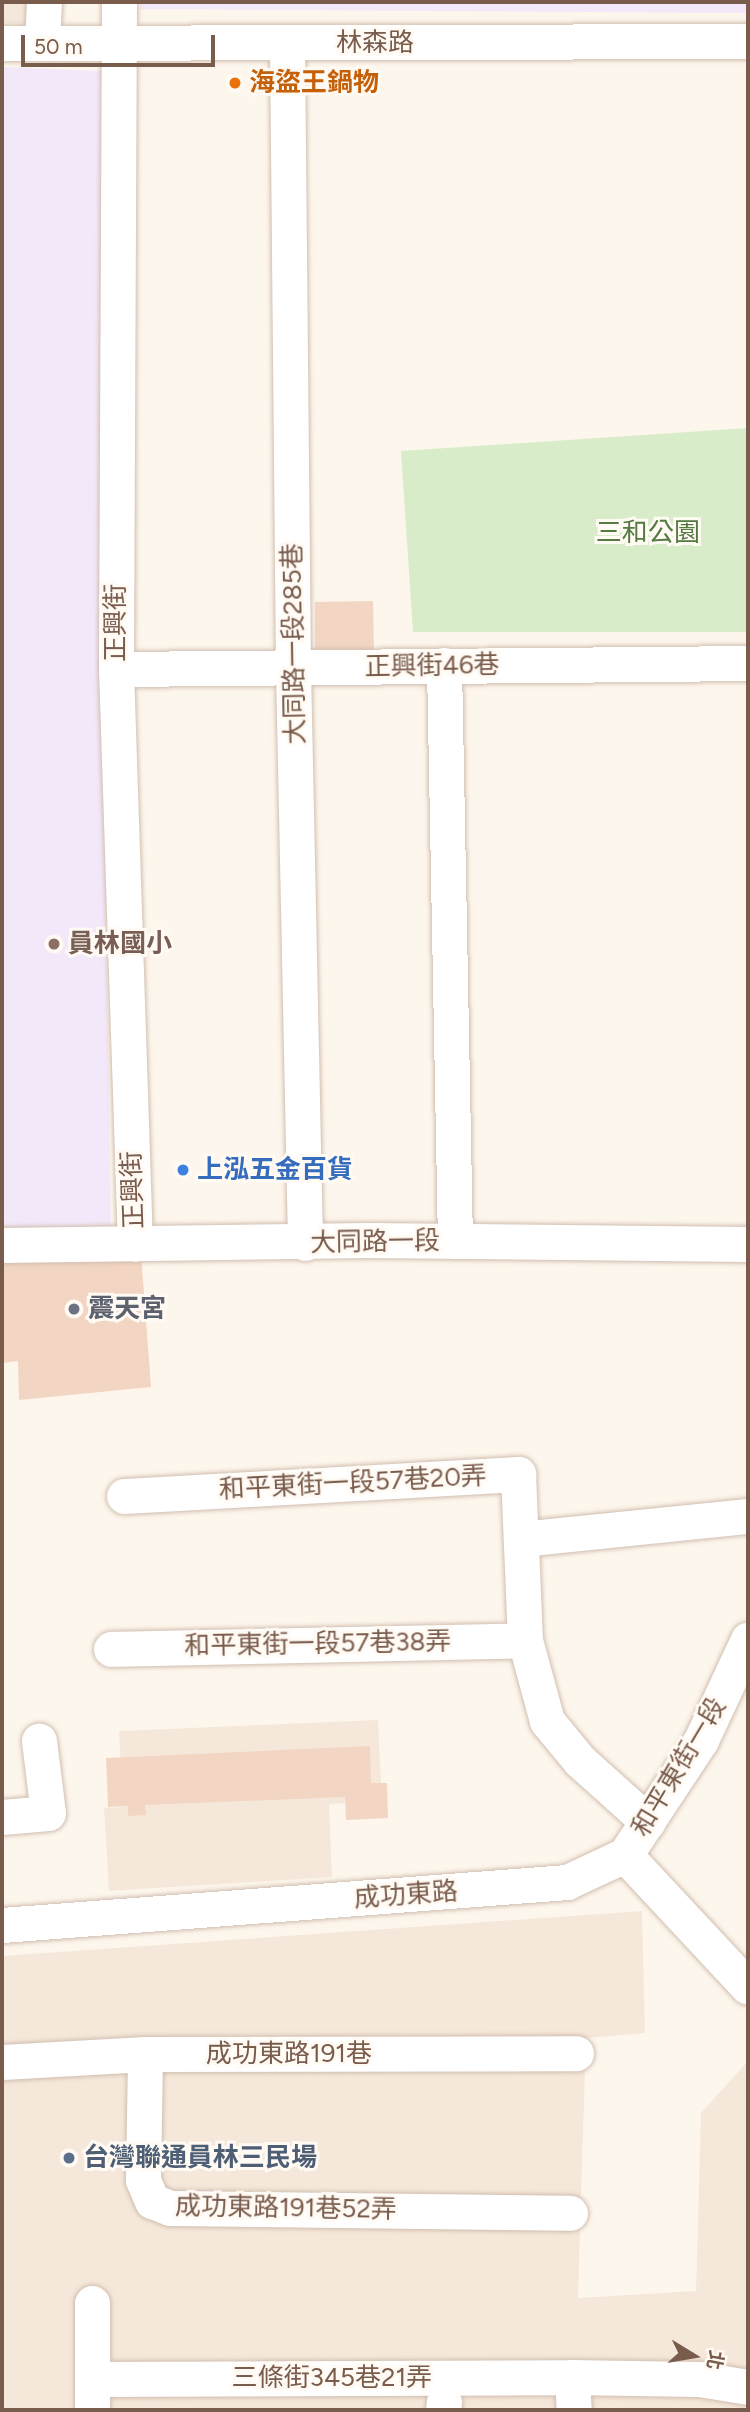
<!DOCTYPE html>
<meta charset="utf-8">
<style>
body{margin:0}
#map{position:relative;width:750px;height:2412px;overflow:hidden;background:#fdf6ec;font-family:Figtree,"Noto Sans TC",sans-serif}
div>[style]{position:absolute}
.residential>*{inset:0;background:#f5e8da}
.education>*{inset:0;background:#f3e8fa}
.green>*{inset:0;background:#d8ecc9}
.building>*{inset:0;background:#f3d5c3}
.roads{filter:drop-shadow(0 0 2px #d1beb0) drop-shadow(0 0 2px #d1beb0)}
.minor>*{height:35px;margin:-17.5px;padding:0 17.5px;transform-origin:17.5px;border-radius:17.5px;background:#fff}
.dots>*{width:19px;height:19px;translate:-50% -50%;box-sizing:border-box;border:4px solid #fffaf3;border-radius:50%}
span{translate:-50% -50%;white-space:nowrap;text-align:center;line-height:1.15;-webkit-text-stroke:6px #fffaf3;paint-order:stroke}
.street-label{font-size:26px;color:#7a5c4d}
.food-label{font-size:26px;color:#c56008;font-weight:700}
.left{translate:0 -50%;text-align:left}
.park-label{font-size:26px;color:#537a41}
.education-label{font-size:26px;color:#785e54;font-weight:700}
.shop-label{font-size:26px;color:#366cbe;font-weight:700}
.worship-label{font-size:26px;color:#5b616d;font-weight:700}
.service-label{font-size:26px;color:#4e5e75;font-weight:700}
.frame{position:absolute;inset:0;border:4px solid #7a5c4d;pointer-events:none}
.north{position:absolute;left:659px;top:2321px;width:70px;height:70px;-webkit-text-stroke:5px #fffaf3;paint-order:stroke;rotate:101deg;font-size:19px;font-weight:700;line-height:28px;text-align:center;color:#7a5c4d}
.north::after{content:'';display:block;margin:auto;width:24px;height:32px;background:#7a5c4d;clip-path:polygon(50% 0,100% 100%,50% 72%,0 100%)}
.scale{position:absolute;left:21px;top:35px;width:194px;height:32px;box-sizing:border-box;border:4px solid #7a5c4d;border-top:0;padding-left:9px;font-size:21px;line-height:24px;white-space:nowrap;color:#7a5c4d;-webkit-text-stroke:5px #fffaf3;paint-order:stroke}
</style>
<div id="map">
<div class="residential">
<div style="clip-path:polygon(2px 2px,37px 2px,36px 24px,2px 23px)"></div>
<div style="clip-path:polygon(378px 1720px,382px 1801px,329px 1804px,332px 1877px,109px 1891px,104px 1808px,123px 1807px,119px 1731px)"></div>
<div style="clip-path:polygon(642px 1911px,645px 2033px,586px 2038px,578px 2298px,696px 2291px,701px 2113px,748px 2061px,748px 2410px,2px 2410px,2px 1956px)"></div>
</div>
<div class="education">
<div style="clip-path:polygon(141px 2px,748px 2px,748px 13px,140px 9px)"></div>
<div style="clip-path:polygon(2px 67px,101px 71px,102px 651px,111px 1236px,2px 1237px)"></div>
</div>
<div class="green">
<div style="clip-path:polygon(748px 428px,748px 632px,413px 632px,401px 451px)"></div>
</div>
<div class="building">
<div style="clip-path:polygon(373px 601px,374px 652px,315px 653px,315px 602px)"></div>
<div style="clip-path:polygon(141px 1253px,151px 1387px,19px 1400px,18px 1361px,2px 1363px,2px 1257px)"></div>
<div style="clip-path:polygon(370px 1746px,371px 1783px,387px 1783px,388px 1818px,346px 1820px,345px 1797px,145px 1805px,146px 1815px,128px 1816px,128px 1806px,108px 1807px,106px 1758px)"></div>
</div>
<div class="roads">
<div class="minor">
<div style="left:119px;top:2px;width:667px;rotate:90.26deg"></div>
<div style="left:116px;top:669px;width:575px;rotate:88.11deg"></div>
<div style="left:2px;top:43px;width:746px;rotate:-0.15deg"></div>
<div style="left:42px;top:43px;width:41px;rotate:-87.2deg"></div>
<div style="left:287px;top:44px;width:625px;rotate:89.45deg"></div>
<div style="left:293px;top:669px;width:574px;rotate:88.8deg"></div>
<div style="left:444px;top:665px;width:576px;rotate:88.91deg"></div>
<div style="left:116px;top:669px;width:632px;rotate:-0.54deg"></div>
<div style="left:2px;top:1245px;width:365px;rotate:-0.8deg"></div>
<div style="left:367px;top:1240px;width:381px;rotate:0.6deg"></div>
<div style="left:124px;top:1496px;width:395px;rotate:-3.2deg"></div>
<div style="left:518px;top:1474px;width:166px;rotate:87.6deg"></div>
<div style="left:525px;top:1640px;width:84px;rotate:74.8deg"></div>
<div style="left:547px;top:1721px;width:52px;rotate:50.5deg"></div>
<div style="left:580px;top:1761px;width:91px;rotate:41.9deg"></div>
<div style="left:521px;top:1539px;width:228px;rotate:-5.8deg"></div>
<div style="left:111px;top:1649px;width:414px;rotate:-1.2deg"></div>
<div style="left:2px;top:1817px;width:46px;rotate:-5deg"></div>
<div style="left:48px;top:1813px;width:73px;rotate:-97.1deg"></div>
<div style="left:625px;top:1855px;width:180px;rotate:47deg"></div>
<div style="left:2px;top:1925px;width:567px;rotate:-4.35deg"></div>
<div style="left:567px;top:1882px;width:64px;rotate:-25deg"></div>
<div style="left:625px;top:1855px;width:138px;rotate:-56.5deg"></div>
<div style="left:701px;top:1740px;width:111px;rotate:-65deg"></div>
<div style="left:145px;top:2054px;width:126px;rotate:90.9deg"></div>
<div style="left:143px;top:2180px;width:23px;rotate:67deg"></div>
<div style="left:152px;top:2201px;width:19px;rotate:21deg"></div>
<div style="left:170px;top:2208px;width:400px;rotate:0.7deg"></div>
<div style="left:2px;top:2062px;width:143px;rotate:-3.2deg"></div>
<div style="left:145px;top:2054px;width:431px;rotate:-0.1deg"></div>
<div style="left:92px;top:2303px;width:107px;rotate:90deg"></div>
<div style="left:572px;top:2377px;width:33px;rotate:87deg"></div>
<div style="left:92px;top:2379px;width:480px;rotate:-0.2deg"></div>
<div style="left:572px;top:2377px;width:127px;rotate:0.9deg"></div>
<div style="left:699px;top:2379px;width:50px;rotate:9.3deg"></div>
<div style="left:443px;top:2410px;width:8px;rotate:-83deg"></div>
</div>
</div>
<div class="dots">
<div style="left:235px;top:83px;background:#e8710a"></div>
<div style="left:54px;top:944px;background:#8d6e63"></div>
<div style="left:183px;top:1170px;background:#3f7fe0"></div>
<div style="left:74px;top:1309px;background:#6b7280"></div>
<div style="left:69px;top:2158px;background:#5c6f8a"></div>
</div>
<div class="street-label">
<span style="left:375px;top:43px">林森路</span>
<span style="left:116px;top:623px;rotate:-90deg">正興街</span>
<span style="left:294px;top:644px;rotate:-91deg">大同路一段285巷</span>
<span style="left:432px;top:666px;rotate:-1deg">正興街46巷</span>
<span style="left:133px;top:1190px;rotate:-92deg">正興街</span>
<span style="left:375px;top:1242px;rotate:-1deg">大同路一段</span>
<span style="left:353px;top:1483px;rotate:-3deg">和平東街一段57巷20弄</span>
<span style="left:318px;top:1644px;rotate:-1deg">和平東街一段57巷38弄</span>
<span style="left:679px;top:1767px;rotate:-59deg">和平東街一段</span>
<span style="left:406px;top:1895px;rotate:-4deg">成功東路</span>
<span style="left:289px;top:2054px">成功東路191巷</span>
<span style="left:286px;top:2208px;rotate:1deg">成功東路191巷52弄</span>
<span style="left:332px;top:2378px">三條街345巷21弄</span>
</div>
<div class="food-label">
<span class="left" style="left:249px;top:83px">海盜王鍋物</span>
</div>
<div class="park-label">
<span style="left:648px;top:533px">三和公園</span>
</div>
<div class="education-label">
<span class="left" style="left:68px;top:944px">員林國小</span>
</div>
<div class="shop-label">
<span class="left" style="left:197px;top:1170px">上泓五金百貨</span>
</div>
<div class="worship-label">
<span class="left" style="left:88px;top:1309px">震天宮</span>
</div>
<div class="service-label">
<span class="left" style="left:83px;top:2158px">台灣聯通員林三民場</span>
</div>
<div class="frame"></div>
<div class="north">北</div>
<div class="scale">50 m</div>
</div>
